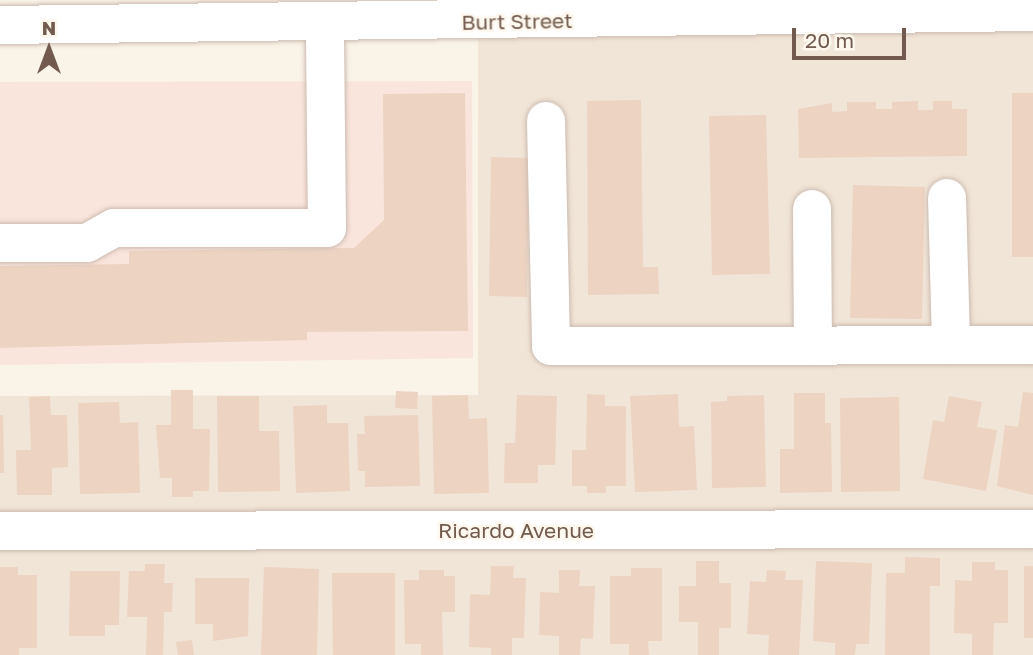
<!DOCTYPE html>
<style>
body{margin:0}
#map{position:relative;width:1033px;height:655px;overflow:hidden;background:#faf3e8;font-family:"Golos Text",sans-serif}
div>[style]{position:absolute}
.residential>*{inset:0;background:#f1e5d7}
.commercial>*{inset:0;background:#fae5dd}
.building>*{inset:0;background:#edd3c2}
.roads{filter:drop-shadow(0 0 2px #ccbbaf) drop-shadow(0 0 2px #ccbbaf)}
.minor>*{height:38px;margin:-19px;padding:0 19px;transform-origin:19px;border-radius:19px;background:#fff}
span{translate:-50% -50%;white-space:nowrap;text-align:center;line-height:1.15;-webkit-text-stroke:5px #fdf7ee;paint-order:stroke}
.street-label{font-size:21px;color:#725b4e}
.north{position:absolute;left:14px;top:14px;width:70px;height:70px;-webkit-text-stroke:5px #fdf7ee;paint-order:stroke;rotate:0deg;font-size:19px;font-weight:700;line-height:28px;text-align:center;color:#725b4e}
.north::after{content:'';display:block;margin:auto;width:24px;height:32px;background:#725b4e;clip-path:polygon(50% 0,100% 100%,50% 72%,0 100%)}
.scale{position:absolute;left:792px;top:28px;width:114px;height:32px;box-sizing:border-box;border:4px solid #725b4e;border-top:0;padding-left:9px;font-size:21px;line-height:24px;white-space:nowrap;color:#725b4e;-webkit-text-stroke:5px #fdf7ee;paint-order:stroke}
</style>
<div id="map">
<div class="residential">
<div style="clip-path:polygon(478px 0,1033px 0,1033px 655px,0 655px,0 396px,478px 395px)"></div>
</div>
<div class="commercial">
<div style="clip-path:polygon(472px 81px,473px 358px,0 365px,0 82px)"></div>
</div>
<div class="building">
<div style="clip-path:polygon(465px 93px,468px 331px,307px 332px,307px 340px,0 348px,0 266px,129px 264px,129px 251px,354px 248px,384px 220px,383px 94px)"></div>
<div style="clip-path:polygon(1012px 93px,1033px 93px,1033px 257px,1012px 257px)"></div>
<div style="clip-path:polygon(641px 100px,643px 267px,658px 267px,659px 294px,588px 295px,587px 101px)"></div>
<div style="clip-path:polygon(918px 101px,918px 110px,933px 110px,933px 101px,952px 101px,952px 109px,967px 109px,967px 156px,799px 158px,798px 109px,832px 103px,832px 112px,847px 111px,847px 102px,876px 102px,876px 109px,892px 109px,892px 102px)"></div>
<div style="clip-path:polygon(766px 115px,770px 274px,712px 275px,709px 116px)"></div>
<div style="clip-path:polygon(491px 157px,529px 158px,527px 297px,489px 296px)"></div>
<div style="clip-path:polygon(853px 185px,925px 187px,922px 319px,850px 318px)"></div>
<div style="clip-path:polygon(171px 390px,193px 390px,193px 429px,210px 429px,209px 491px,193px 491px,193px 497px,172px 497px,172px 478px,160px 478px,156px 425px,171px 425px)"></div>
<div style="clip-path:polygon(396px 391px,418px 392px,417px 409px,395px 408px)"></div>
<div style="clip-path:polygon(1023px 392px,1033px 393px,1033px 495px,997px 486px,1005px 425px,1018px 427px)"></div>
<div style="clip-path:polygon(794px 393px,825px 393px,825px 423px,831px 423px,832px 492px,780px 493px,780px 449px,794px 449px)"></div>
<div style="clip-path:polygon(587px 394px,605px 395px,605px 406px,626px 406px,626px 486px,606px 486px,606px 493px,587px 493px,587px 486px,572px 486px,572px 450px,586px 450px)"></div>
<div style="clip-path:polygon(678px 394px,679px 427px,694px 426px,697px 490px,635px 492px,630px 396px)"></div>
<div style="clip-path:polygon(468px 395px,469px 419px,487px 418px,489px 493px,434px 494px,432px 396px)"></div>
<div style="clip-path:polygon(517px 395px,557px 396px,555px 465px,538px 465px,538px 483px,504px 483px,505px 443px,515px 443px)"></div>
<div style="clip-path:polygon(764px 395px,766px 487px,712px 488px,711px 402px,727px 401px,727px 396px)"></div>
<div style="clip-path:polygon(50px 396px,51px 415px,67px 415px,68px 467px,52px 468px,52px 495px,17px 495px,16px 450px,31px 450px,29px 397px)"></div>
<div style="clip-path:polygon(217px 396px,259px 396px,259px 431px,279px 431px,280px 491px,218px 492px)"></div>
<div style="clip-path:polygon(949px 396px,982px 402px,977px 427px,997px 430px,986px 491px,923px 479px,933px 420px,944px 422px)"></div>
<div style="clip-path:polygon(899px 397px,900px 491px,841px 492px,840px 398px)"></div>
<div style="clip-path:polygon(119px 402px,120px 423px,138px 422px,140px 493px,80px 494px,78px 403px)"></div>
<div style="clip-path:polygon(327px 405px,327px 423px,348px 423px,350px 491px,296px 493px,293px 406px)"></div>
<div style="clip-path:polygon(0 415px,3px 415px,4px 473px,0 473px)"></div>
<div style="clip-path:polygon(418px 415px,420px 486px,365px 487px,365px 471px,358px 471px,357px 434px,365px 434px,364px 416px)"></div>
<div style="clip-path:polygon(905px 557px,940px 558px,940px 586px,930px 586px,930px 655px,885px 655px,886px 573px,905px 573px)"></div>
<div style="clip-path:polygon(696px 561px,719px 561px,719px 583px,731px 583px,731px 628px,719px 628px,719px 655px,698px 655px,698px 622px,679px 622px,679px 586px,696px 586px)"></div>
<div style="clip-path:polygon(816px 561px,872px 563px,869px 644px,856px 644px,855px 655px,835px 655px,835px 643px,813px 641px)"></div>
<div style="clip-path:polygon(972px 562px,995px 562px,995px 570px,1008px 570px,1008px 623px,994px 623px,993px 655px,972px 655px,972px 634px,954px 633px,955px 580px,972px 581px)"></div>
<div style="clip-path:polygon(145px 564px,165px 564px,164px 583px,173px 583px,172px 612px,164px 612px,163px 655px,146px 655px,147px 617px,127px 617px,129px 571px,145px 571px)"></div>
<div style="clip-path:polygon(491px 566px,514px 566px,513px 578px,526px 578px,524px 638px,512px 638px,512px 655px,491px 655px,491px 648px,469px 647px,470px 594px,490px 595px)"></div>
<div style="clip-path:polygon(1024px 566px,1033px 566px,1033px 638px,1024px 638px)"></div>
<div style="clip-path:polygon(0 567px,18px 567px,18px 575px,37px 575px,37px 648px,19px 648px,19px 655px,0 655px)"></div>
<div style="clip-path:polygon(264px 567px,319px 569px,317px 655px,261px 655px)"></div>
<div style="clip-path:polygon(631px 568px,662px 568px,662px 641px,648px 641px,649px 655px,629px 655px,629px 644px,610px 644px,610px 576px,631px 576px)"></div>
<div style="clip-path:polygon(419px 570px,444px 570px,444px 576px,455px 576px,455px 612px,442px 612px,443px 655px,421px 655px,421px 644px,405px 644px,404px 580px,419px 580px)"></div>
<div style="clip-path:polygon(559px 570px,580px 570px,579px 586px,595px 586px,593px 639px,581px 638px,580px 655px,559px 655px,559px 636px,539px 635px,540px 592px,559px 593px)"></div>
<div style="clip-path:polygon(767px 570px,786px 571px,785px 580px,803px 580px,799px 655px,768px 655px,769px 635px,747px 634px,750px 581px,766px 582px)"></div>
<div style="clip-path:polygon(70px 571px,120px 571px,119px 625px,105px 625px,105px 636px,69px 636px)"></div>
<div style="clip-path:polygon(332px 573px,395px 573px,395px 655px,333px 655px)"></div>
<div style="clip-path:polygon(195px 578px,249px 578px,248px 636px,213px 641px,213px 624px,195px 624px)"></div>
<div style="clip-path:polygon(192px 640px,194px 655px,178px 655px,176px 642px)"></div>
</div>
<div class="roads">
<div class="minor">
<div style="left:0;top:25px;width:1033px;rotate:-0.72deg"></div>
<div style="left:546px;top:121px;width:225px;rotate:88.7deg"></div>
<div style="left:551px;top:346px;width:482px;rotate:-0.1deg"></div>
<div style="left:947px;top:198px;width:147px;rotate:88.4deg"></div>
<div style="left:812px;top:209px;width:137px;rotate:89.6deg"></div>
<div style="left:0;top:243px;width:87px"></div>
<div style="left:87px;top:243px;width:31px;rotate:-29deg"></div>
<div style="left:114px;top:228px;width:213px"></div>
<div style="left:327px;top:228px;width:206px;rotate:-90.6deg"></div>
<div style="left:0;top:531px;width:1033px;rotate:-0.11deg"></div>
</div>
</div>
<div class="street-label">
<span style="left:517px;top:21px;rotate:-1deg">Burt Street</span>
<span style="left:516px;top:530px">Ricardo Avenue</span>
</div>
<div class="north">N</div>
<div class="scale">20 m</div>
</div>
